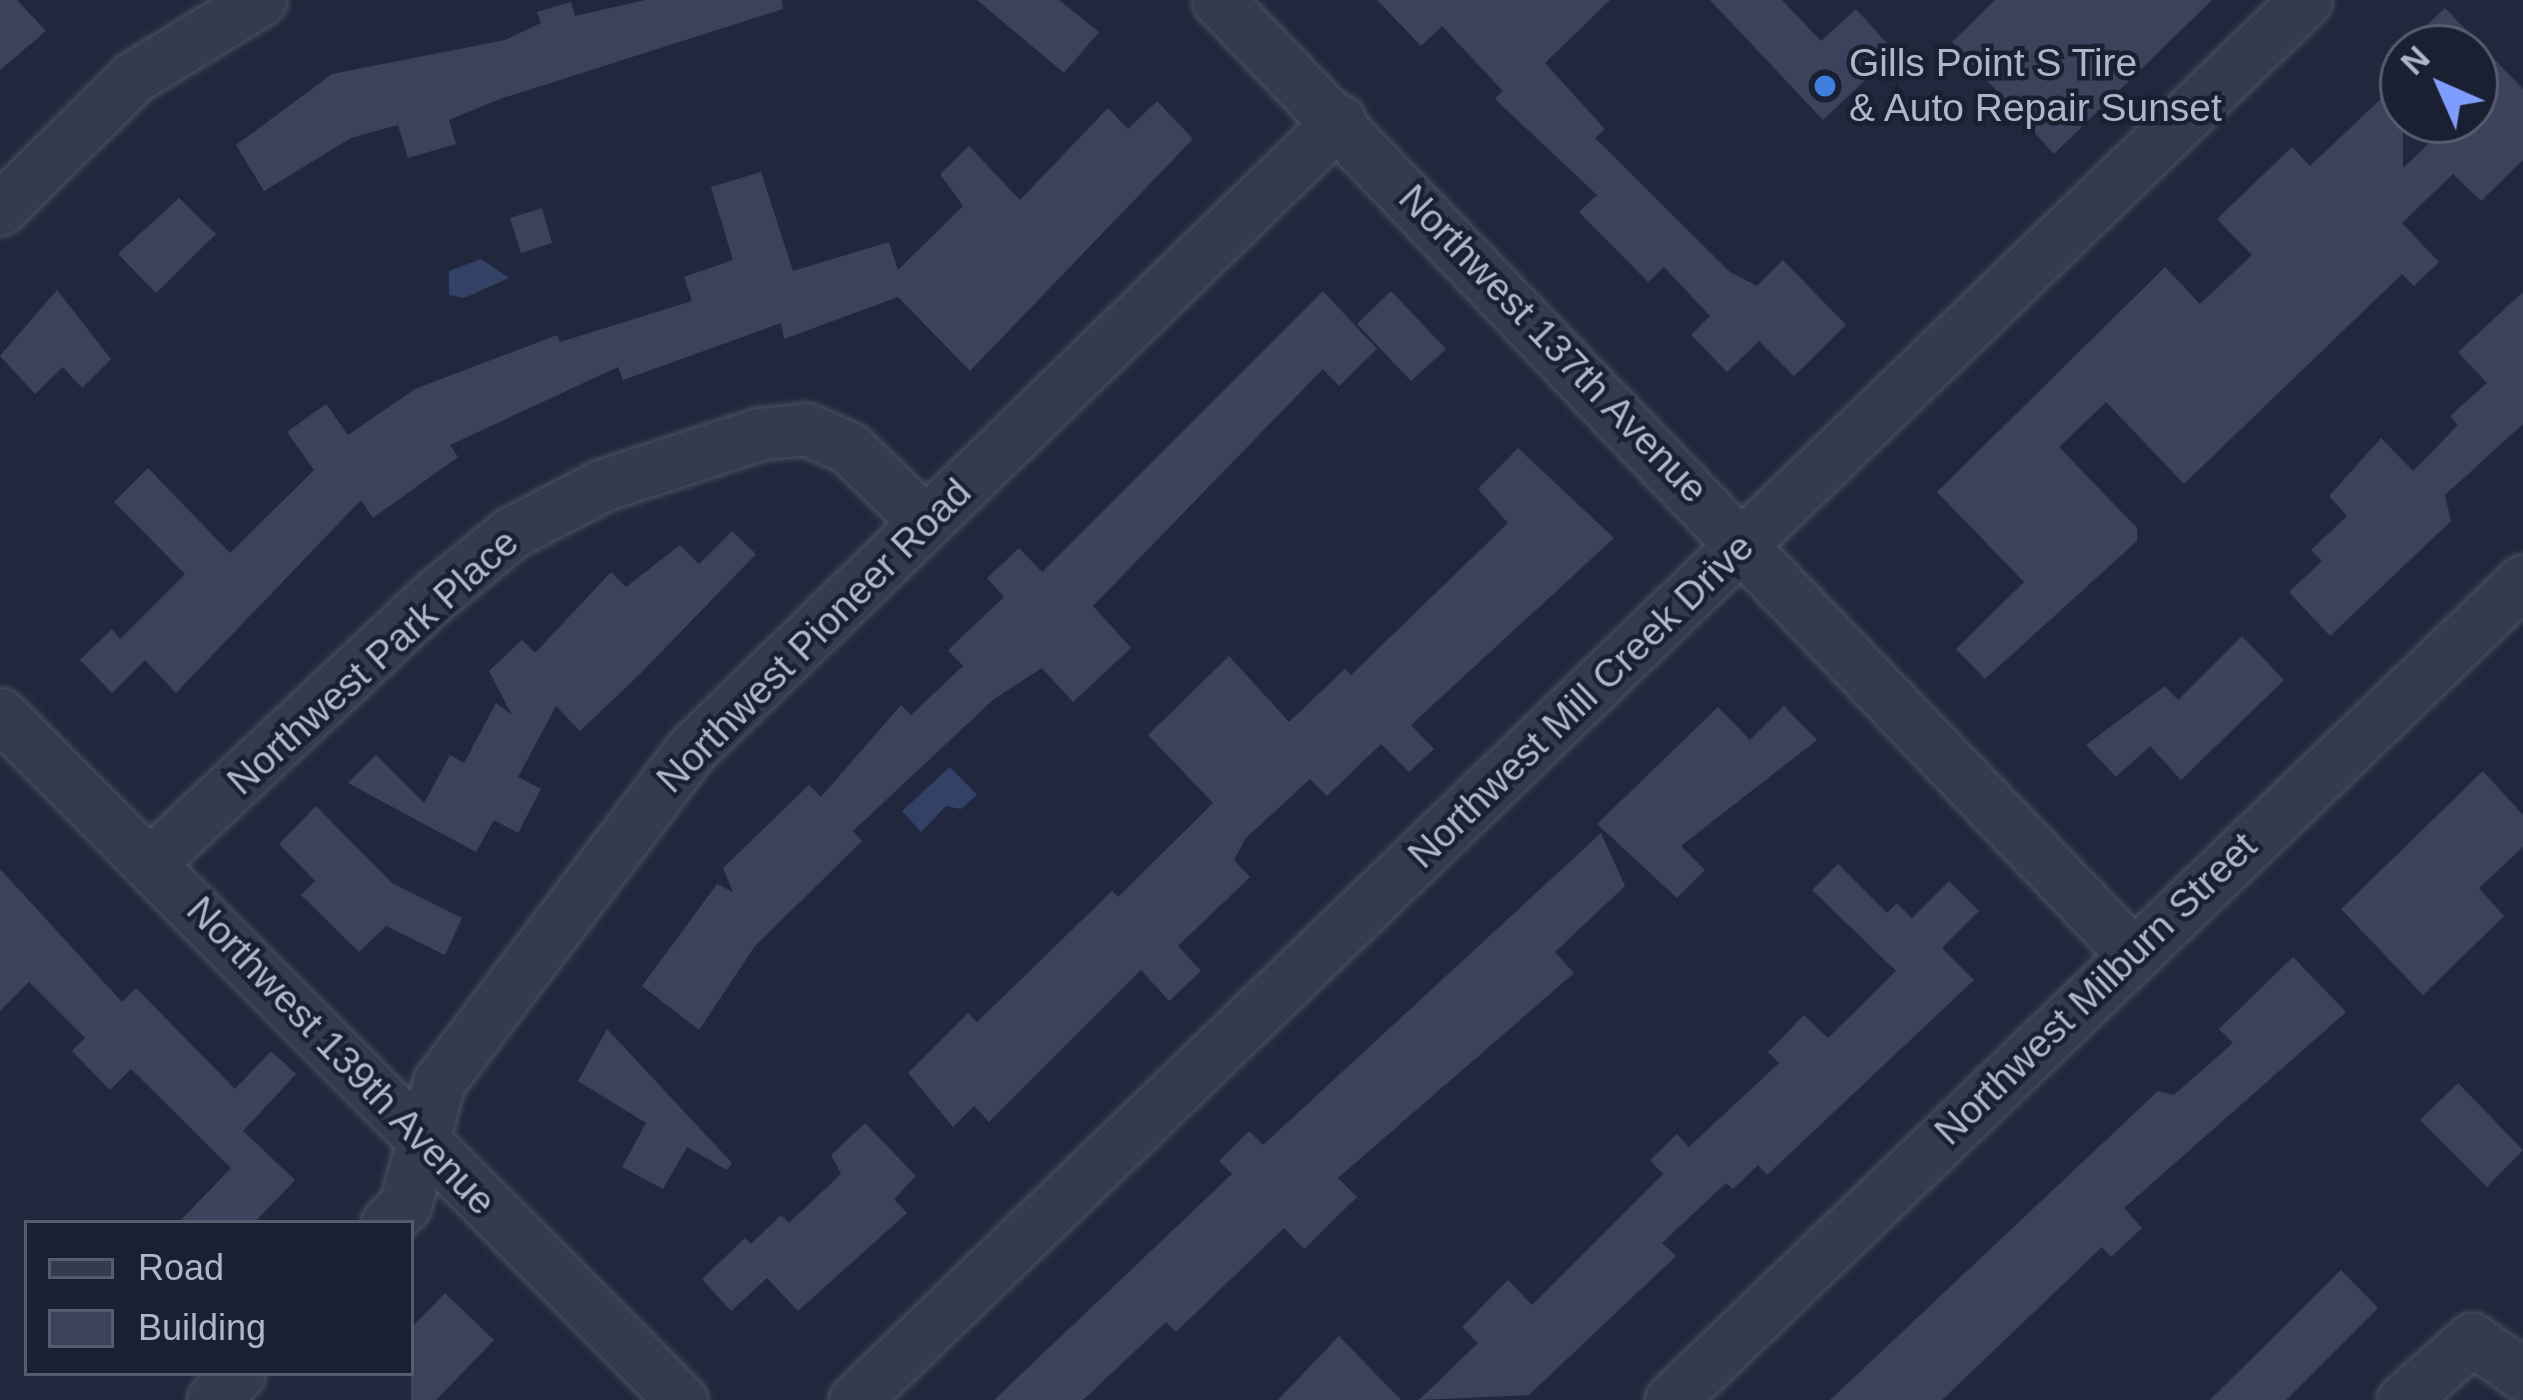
<!DOCTYPE html>
<style>
body{margin:0}
#map{position:relative;width:2523px;height:1400px;overflow:hidden;background:#21283d;font-family:Arial,sans-serif}
div>[style]{position:absolute}
.water>*{inset:0;background:#334166}
.building>*{inset:0;background:#3a435b}
.roads{filter:drop-shadow(0 0 3px #4d5365) drop-shadow(0 0 3px #4d5365)}
.minor>*{height:51px;margin:-25.5px;padding:0 25.5px;transform-origin:25.5px;border-radius:25.5px;background:#353b4d}
.dots>*{width:33px;height:33px;translate:-50% -50%;box-sizing:border-box;border:6px solid #1a2032;border-radius:50%}
span{translate:-50% -50%;white-space:nowrap;text-align:center;line-height:1.15;-webkit-text-stroke:9px #1a2032;paint-order:stroke}
.poi-label{font-size:39px;color:#b0b6c9}
.left{translate:0 -50%;text-align:left}
.street-label{font-size:39px;color:#b0b6c9}
.legend{position:absolute;left:24px;top:1220px;width:390px;height:156px;box-sizing:border-box;background:#1a2032;border:3px solid #565c6e;margin:0;padding:15px 21px;list-style:none;font-size:36px;color:#b0b6c9}
.legend li{display:flex;align-items:center;gap:24px;height:60px}
.legend b{width:60px;border:3px solid #565c6e}
.north{position:absolute;left:2379px;top:24px;width:120px;height:120px;box-sizing:border-box;background:#1a2032;border:3px solid #565c6e;border-radius:50%;rotate:315deg;font-size:33px;font-weight:700;line-height:48px;text-align:center;color:#b0b6c9}
.north::after{content:'';display:block;margin:auto;width:42px;height:54px;background:#7f9dff;clip-path:polygon(50% 0,100% 100%,50% 72%,0 100%)}
</style>
<div id="map">
<div class="water">
<div style="clip-path:polygon(481px 259px,509px 278px,464px 298px,449px 295px,449px 271px)"></div>
<div style="clip-path:polygon(950px 767px,977px 795px,961px 809px,946px 806px,921px 832px,902px 811px)"></div>
</div>
<div class="building">
<div style="clip-path:polygon(0 0,17px 0,46px 31px,0 70px)"></div>
<div style="clip-path:polygon(645px 0,782px 0,783px 9px,500px 99px,449px 120px,456px 144px,408px 158px,398px 125px,351px 138px,264px 191px,236px 145px,332px 74px,505px 40px,541px 23px,537px 12px,571px 2px,575px 16px)"></div>
<div style="clip-path:polygon(977px 0,1059px 0,1099px 32px,1064px 73px)"></div>
<div style="clip-path:polygon(1377px 0,1610px 0,1545px 63px,1605px 129px,1595px 138px,1730px 272px,1757px 286px,1783px 260px,1846px 325px,1794px 376px,1759px 341px,1727px 372px,1691px 335px,1710px 316px,1664px 267px,1648px 282px,1579px 212px,1597px 195px,1495px 99px,1503px 91px,1442px 26px,1421px 46px)"></div>
<div style="clip-path:polygon(1710px 0,1782px 0,1821px 41px,1856px 9px,1895px 52px,1823px 120px)"></div>
<div style="clip-path:polygon(1995px 0,2212px 0,2054px 154px,1952px 42px)"></div>
<div style="clip-path:polygon(2445px 8px,2523px 89px,2523px 160px,2481px 201px,2453px 174px,2402px 223px,2439px 262px,2414px 286px,2402px 274px,2184px 484px,2106px 402px,2059px 447px,2137px 528px,2137px 541px,1985px 679px,1956px 649px,2024px 582px,1937px 492px,2165px 267px,2200px 304px,2252px 255px,2217px 219px,2292px 147px,2310px 166px,2403px 78px,2403px 168px,2453px 120px,2475px 120px,2475px 48px,2403px 48px)"></div>
<div style="clip-path:polygon(1157px 101px,1193px 139px,970px 371px,898px 297px,784px 339px,781px 323px,623px 380px,618px 367px,450px 445px,458px 457px,373px 518px,361px 500px,176px 693px,145px 660px,112px 693px,80px 660px,112px 629px,120px 639px,185px 574px,114px 502px,148px 468px,230px 553px,314px 470px,287px 432px,326px 404px,348px 435px,415px 389px,557px 335px,560px 342px,692px 301px,684px 277px,733px 260px,711px 187px,761px 172px,793px 271px,889px 242px,898px 270px,963px 206px,940px 174px,969px 146px,1020px 200px,1108px 108px,1128px 129px)"></div>
<div style="clip-path:polygon(179px 198px,216px 234px,156px 293px,118px 254px)"></div>
<div style="clip-path:polygon(542px 208px,552px 243px,521px 253px,510px 218px)"></div>
<div style="clip-path:polygon(57px 290px,111px 359px,82px 388px,63px 367px,35px 394px,0 356px)"></div>
<div style="clip-path:polygon(1323px 291px,1377px 349px,1339px 386px,1323px 369px,1093px 606px,1131px 648px,1073px 702px,1042px 668px,994px 699px,853px 831px,862px 841px,755px 946px,699px 1030px,642px 986px,717px 884px,733px 892px,723px 868px,809px 785px,821px 797px,901px 705px,911px 715px,963px 666px,948px 650px,1004px 597px,987px 578px,1019px 548px,1042px 572px)"></div>
<div style="clip-path:polygon(1391px 291px,1446px 349px,1411px 381px,1357px 324px)"></div>
<div style="clip-path:polygon(2523px 292px,2523px 424px,2445px 495px,2451px 521px,2330px 636px,2289px 592px,2322px 561px,2311px 550px,2347px 516px,2329px 496px,2381px 438px,2413px 471px,2458px 425px,2450px 416px,2487px 383px,2458px 352px)"></div>
<div style="clip-path:polygon(1518px 448px,1614px 538px,1411px 725px,1434px 749px,1409px 772px,1381px 744px,1327px 796px,1310px 779px,1246px 838px,1234px 860px,1250px 877px,1178px 946px,1201px 971px,1169px 1001px,1141px 970px,989px 1122px,974px 1106px,953px 1127px,908px 1073px,968px 1013px,977px 1022px,1112px 891px,1118px 897px,1213px 803px,1148px 735px,1229px 656px,1289px 722px,1345px 669px,1351px 675px,1508px 523px,1478px 489px)"></div>
<div style="clip-path:polygon(732px 531px,756px 554px,639px 675px,580px 731px,556px 706px,518px 777px,541px 789px,518px 833px,494px 820px,476px 852px,348px 783px,376px 755px,424px 803px,450px 755px,464px 763px,496px 703px,512px 715px,489px 671px,522px 640px,535px 653px,611px 572px,626px 587px,680px 545px,699px 564px)"></div>
<div style="clip-path:polygon(2242px 636px,2284px 680px,2181px 780px,2150px 746px,2116px 777px,2086px 745px,2165px 686px,2178px 700px)"></div>
<div style="clip-path:polygon(1784px 706px,1817px 740px,1681px 846px,1705px 870px,1677px 898px,1597px 824px,1718px 707px,1750px 740px)"></div>
<div style="clip-path:polygon(2483px 771px,2523px 815px,2523px 847px,2479px 888px,2504px 916px,2423px 995px,2341px 909px)"></div>
<div style="clip-path:polygon(316px 806px,392px 883px,462px 918px,445px 955px,386px 926px,359px 952px,301px 895px,315px 881px,279px 844px)"></div>
<div style="clip-path:polygon(1601px 833px,1625px 886px,1555px 952px,1574px 973px,1338px 1178px,1357px 1197px,1304px 1249px,1284px 1228px,1176px 1332px,1166px 1322px,1083px 1400px,994px 1400px,1232px 1174px,1219px 1161px,1249px 1131px,1263px 1145px)"></div>
<div style="clip-path:polygon(1838px 864px,1887px 913px,1897px 903px,1912px 918px,1949px 881px,1979px 911px,1942px 948px,1974px 980px,1767px 1175px,1758px 1165px,1733px 1189px,1726px 1183px,1662px 1243px,1676px 1256px,1529px 1395px,1419px 1400px,1478px 1343px,1462px 1327px,1508px 1280px,1532px 1305px,1663px 1174px,1650px 1160px,1677px 1134px,1689px 1147px,1779px 1063px,1768px 1052px,1804px 1015px,1828px 1038px,1896px 971px,1812px 890px)"></div>
<div style="clip-path:polygon(0 869px,122px 1002px,136px 988px,235px 1089px,271px 1051px,296px 1074px,243px 1131px,295px 1180px,254px 1223px,178px 1223px,231px 1168px,131px 1069px,110px 1090px,72px 1051px,85px 1038px,29px 982px,0 1011px)"></div>
<div style="clip-path:polygon(2293px 957px,2346px 1012px,2124px 1208px,2142px 1228px,2111px 1257px,2102px 1247px,1942px 1400px,1830px 1400px,2158px 1091px,2174px 1095px,2233px 1043px,2219px 1029px)"></div>
<div style="clip-path:polygon(607px 1029px,732px 1163px,727px 1170px,687px 1147px,663px 1189px,622px 1167px,646px 1123px,578px 1081px)"></div>
<div style="clip-path:polygon(2458px 1083px,2523px 1150px,2487px 1187px,2420px 1120px)"></div>
<div style="clip-path:polygon(865px 1123px,916px 1176px,894px 1199px,907px 1213px,798px 1311px,767px 1278px,731px 1311px,702px 1279px,745px 1238px,751px 1244px,781px 1215px,789px 1223px,841px 1174px,831px 1155px)"></div>
<div style="clip-path:polygon(2341px 1270px,2378px 1308px,2286px 1400px,2210px 1400px)"></div>
<div style="clip-path:polygon(445px 1293px,494px 1340px,436px 1400px,411px 1400px,411px 1328px)"></div>
<div style="clip-path:polygon(1339px 1336px,1401px 1400px,1278px 1400px)"></div>
</div>
<div class="roads">
<div class="minor">
<div style="left:1218px;top:0;width:1320px;rotate:46.2deg"></div>
<div style="left:0;top:209px;width:188px;rotate:-44.6deg"></div>
<div style="left:134px;top:77px;width:148px;rotate:-31.4deg"></div>
<div style="left:0;top:714px;width:967px;rotate:45.21deg"></div>
<div style="left:151px;top:862px;width:386px;rotate:-43.2deg"></div>
<div style="left:432px;top:598px;width:102px;rotate:-39.4deg"></div>
<div style="left:511px;top:533px;width:104px;rotate:-27.6deg"></div>
<div style="left:603px;top:485px;width:164px;rotate:-18.1deg"></div>
<div style="left:759px;top:434px;width:47px;rotate:-6.1deg"></div>
<div style="left:806px;top:429px;width:47px;rotate:23.8deg"></div>
<div style="left:849px;top:448px;width:107px;rotate:44.2deg"></div>
<div style="left:387px;top:1223px;width:25px;rotate:-45deg"></div>
<div style="left:405px;top:1205px;width:128px;rotate:-74.5deg"></div>
<div style="left:439px;top:1082px;width:417px;rotate:-52.8deg"></div>
<div style="left:691px;top:750px;width:904px;rotate:-44.15deg"></div>
<div style="left:213px;top:1400px;width:37px;rotate:-46deg"></div>
<div style="left:855px;top:1400px;width:2016px;rotate:-43.98deg"></div>
<div style="left:1671px;top:1400px;width:1182px;rotate:-43.87deg"></div>
<div style="left:2403px;top:1400px;width:92px;rotate:-41.5deg"></div>
<div style="left:2472px;top:1339px;width:62px;rotate:35.2deg"></div>
</div>
</div>
<div class="dots">
<div style="left:1825px;top:86px;background:#3f7fe0"></div>
</div>
<div class="poi-label">
<span class="left" style="left:1849px;top:86px">Gills Point S Tire<br>&amp; Auto Repair Sunset</span>
</div>
<div class="street-label">
<span style="left:1553px;top:344px;rotate:46deg">Northwest 137th Avenue</span>
<span style="left:814px;top:636px;rotate:-45deg">Northwest Pioneer Road</span>
<span style="left:373px;top:662px;rotate:-42deg">Northwest Park Place</span>
<span style="left:1581px;top:701px;rotate:-44deg">Northwest Mill Creek Drive</span>
<span style="left:2096px;top:989px;rotate:-44deg">Northwest Milburn Street</span>
<span style="left:341px;top:1056px;rotate:46deg">Northwest 139th Avenue</span>
</div>
<ul class="legend">
<li><b style="height:15px;background:#353b4d"></b>Road</li>
<li><b style="height:33px;background:#3a435b"></b>Building</li>
</ul>
<div class="north">N</div>
</div>
